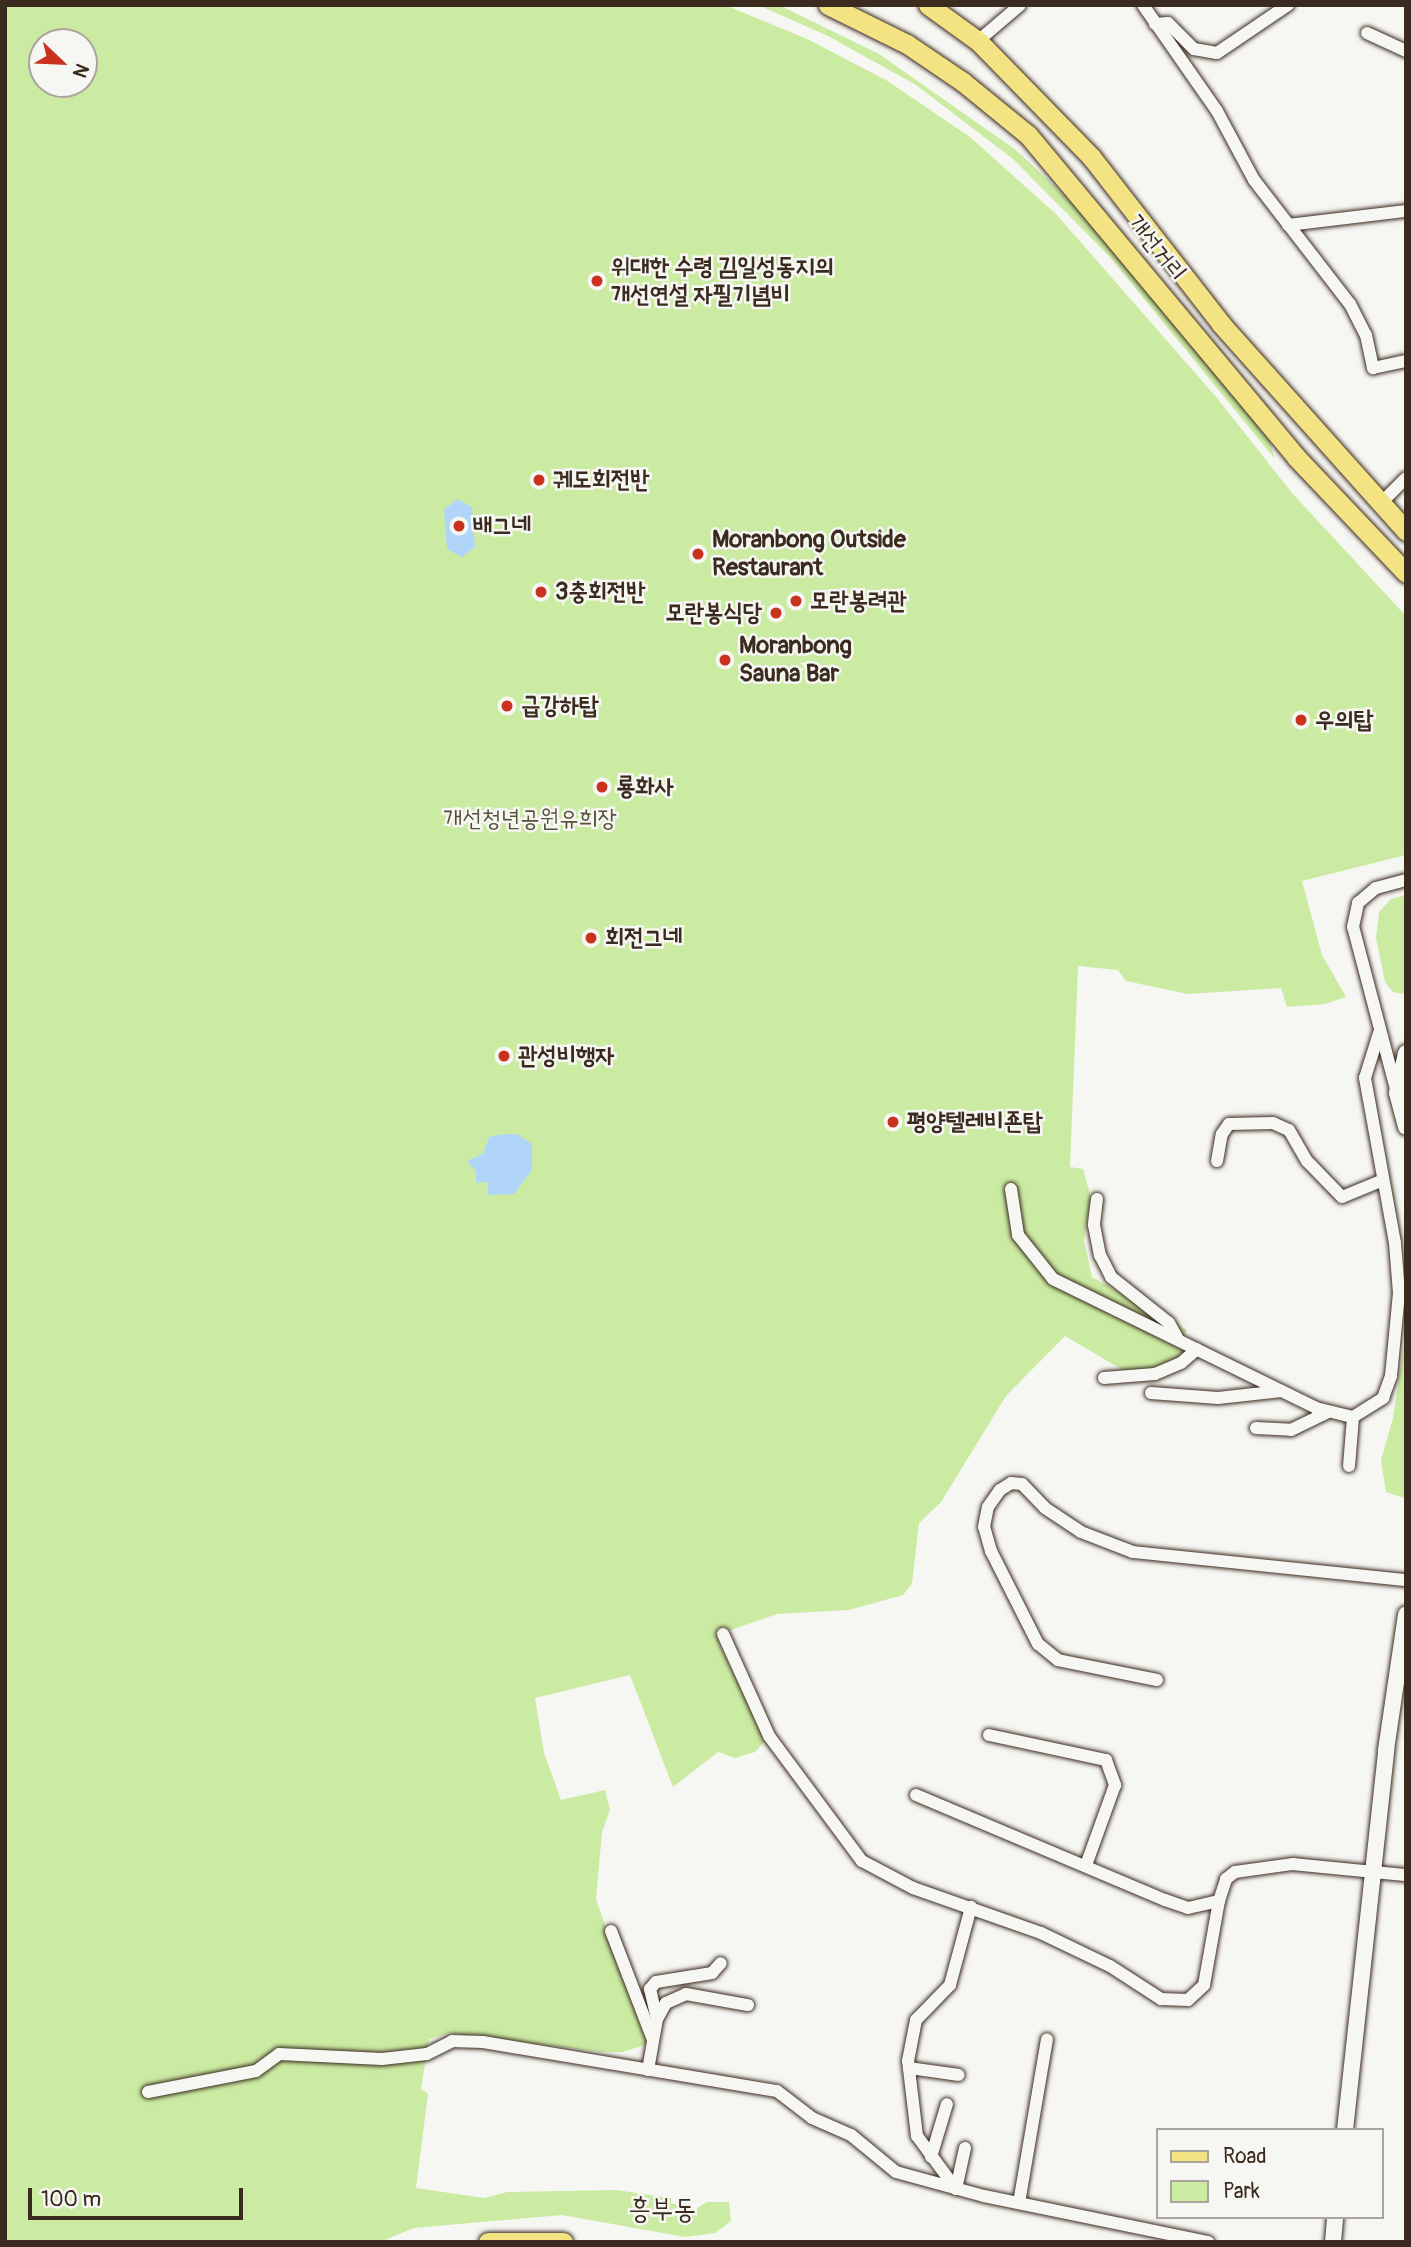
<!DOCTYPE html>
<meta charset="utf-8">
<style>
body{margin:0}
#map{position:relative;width:1411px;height:2247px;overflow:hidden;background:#f6f6f2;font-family:Pangolin,"Poor Story",sans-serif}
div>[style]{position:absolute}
.green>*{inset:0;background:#cbeba3}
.water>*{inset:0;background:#b0d5f9}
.roads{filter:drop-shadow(0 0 2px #3b2a1e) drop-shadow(0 0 2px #3b2a1e)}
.minor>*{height:12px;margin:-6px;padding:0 6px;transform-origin:6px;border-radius:6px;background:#f6f6f2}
.secondary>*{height:16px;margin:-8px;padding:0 8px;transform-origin:8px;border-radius:8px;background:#f6f6f2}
.primary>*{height:19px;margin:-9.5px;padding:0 9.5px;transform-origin:9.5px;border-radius:9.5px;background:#f4e382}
.dots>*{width:19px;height:19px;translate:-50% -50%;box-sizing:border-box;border:4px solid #f6f6f2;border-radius:50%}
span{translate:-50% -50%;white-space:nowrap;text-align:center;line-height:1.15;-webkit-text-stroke:5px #f6f6f2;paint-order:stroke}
.street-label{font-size:24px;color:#3b2a1e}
.poi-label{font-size:24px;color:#3b2a1e;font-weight:700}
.left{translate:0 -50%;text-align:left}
.right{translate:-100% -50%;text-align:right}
.park-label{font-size:24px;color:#585139}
.quarter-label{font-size:28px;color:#3b2a1e}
.frame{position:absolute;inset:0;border:7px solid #3b2a1e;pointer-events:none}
.legend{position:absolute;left:1156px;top:2128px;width:228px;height:91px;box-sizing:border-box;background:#f6f6f2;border:2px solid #aba49d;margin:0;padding:9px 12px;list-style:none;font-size:21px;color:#3b2a1e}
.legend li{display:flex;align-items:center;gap:14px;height:35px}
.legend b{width:35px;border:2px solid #aba49d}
.north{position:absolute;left:28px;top:28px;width:70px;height:70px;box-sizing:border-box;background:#f6f6f2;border:2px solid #aba49d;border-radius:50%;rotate:113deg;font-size:19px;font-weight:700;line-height:28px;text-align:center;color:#3b2a1e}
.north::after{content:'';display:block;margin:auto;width:24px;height:32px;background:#c8321e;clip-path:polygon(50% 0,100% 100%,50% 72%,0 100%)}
.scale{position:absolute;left:28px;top:2188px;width:215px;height:32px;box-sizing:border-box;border:4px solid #3b2a1e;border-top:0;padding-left:9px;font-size:21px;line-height:24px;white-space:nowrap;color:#3b2a1e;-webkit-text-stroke:5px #f6f6f2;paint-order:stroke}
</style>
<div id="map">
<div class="green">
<div style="clip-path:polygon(evenodd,5px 5px,725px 5px,807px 39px,886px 80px,970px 137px,1056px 214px,1217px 398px,1292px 493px,1406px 616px,1406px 855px,1302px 881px,1322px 955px,1346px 997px,1325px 1004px,1287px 1007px,1281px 988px,1188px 994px,1126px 981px,1118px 970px,1078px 966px,1070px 1167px,1083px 1169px,1091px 1198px,1084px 1241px,1092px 1277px,1187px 1330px,1179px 1345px,1185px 1352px,1165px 1367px,1128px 1373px,1065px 1336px,1006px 1396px,941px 1502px,919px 1523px,912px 1584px,903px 1595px,849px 1610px,777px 1614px,731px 1630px,718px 1642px,767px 1739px,755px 1752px,735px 1758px,718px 1752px,673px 1787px,630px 1675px,535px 1698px,544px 1753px,561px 1800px,605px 1790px,610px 1810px,602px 1832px,596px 1899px,647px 2044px,623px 2052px,600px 2052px,450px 2033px,429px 2039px,421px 2089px,428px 2094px,416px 2188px,484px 2198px,507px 2192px,616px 2190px,671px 2198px,671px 2203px,694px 2210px,707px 2202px,729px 2202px,731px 2221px,715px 2233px,685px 2237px,562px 2215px,414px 2228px,380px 2242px,5px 2242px,5px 5px,42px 42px,84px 42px,84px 84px,42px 84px,42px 42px)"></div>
<div style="clip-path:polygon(758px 5px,779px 5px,879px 54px,1016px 150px,1076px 206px,1269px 436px,1274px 458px,1110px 257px,1013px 159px,916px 85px,828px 36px)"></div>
<div style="clip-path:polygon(1406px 895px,1406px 991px,1402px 994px,1393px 992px,1385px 982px,1376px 938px,1379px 912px,1391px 899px)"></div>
<div style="clip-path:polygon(1406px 1331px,1406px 1486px,1404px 1498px,1386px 1492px,1381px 1460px,1393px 1418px)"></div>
</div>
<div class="water">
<div style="clip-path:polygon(457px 499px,472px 507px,475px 547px,462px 557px,447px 549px,444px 510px)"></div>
<div style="clip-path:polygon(504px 1134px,517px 1134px,532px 1144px,532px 1170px,514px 1194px,488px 1195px,488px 1182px,476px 1183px,476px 1171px,467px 1161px,483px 1154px,489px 1137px)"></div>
</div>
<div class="roads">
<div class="minor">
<div style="left:1143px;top:5px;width:129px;rotate:55.1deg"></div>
<div style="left:1217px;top:111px;width:78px;rotate:61.8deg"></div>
<div style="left:1254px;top:180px;width:157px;rotate:52.3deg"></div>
<div style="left:1350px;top:304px;width:35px;rotate:63deg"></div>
<div style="left:1366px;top:335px;width:34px;rotate:78deg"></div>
<div style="left:1373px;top:368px;width:34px;rotate:-12deg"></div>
<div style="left:1155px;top:24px;width:13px;rotate:-4deg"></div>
<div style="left:1168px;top:23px;width:37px;rotate:45deg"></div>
<div style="left:1194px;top:49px;width:23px;rotate:10deg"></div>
<div style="left:1217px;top:53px;width:86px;rotate:-34.1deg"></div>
<div style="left:1367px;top:33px;width:43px;rotate:24.8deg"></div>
<div style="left:978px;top:41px;width:55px;rotate:-40.6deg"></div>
<div style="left:1288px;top:225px;width:119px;rotate:-6.8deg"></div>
<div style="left:1381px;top:503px;width:35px;rotate:-45deg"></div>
<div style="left:1397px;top:1093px;width:172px;rotate:-104.8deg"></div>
<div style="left:1353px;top:927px;width:25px;rotate:-78deg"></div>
<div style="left:1358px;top:903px;width:23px;rotate:-40deg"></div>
<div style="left:1376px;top:888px;width:31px;rotate:-15deg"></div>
<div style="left:1217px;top:1161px;width:27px;rotate:-80deg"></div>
<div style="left:1222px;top:1134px;width:12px;rotate:-55deg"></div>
<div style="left:1229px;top:1124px;width:44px;rotate:-1.3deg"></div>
<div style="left:1273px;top:1123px;width:17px;rotate:24deg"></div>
<div style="left:1289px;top:1130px;width:36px;rotate:60deg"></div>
<div style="left:1307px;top:1161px;width:50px;rotate:45.8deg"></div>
<div style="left:1342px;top:1197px;width:42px;rotate:-22.3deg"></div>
<div style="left:1011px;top:1189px;width:47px;rotate:81.3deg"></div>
<div style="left:1018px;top:1235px;width:56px;rotate:51.5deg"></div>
<div style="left:1053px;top:1279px;width:293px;rotate:26.1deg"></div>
<div style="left:1316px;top:1408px;width:38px;rotate:14deg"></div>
<div style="left:1353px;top:1417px;width:36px;rotate:-32deg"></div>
<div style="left:1383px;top:1398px;width:23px;rotate:-70deg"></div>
<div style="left:1391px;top:1376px;width:83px;rotate:-84.5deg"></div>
<div style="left:1399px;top:1293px;width:50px;rotate:-94.6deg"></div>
<div style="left:1395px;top:1243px;width:168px;rotate:-100.3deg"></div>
<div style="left:1365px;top:1078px;width:47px;rotate:-72.7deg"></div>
<div style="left:1097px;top:1199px;width:26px;rotate:97deg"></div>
<div style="left:1094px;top:1225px;width:31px;rotate:79deg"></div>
<div style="left:1100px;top:1255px;width:25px;rotate:63deg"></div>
<div style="left:1111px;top:1277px;width:74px;rotate:38.4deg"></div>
<div style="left:1169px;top:1323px;width:18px;rotate:61deg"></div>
<div style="left:1104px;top:1378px;width:51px;rotate:-4.5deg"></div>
<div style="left:1155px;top:1374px;width:28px;rotate:-23deg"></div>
<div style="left:1181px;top:1363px;width:21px;rotate:-41deg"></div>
<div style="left:1151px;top:1393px;width:67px;rotate:4.3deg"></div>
<div style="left:1218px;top:1398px;width:64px;rotate:-6.2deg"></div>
<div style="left:1256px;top:1428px;width:35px;rotate:3deg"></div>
<div style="left:1291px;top:1430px;width:41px;rotate:-25.9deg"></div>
<div style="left:1349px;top:1466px;width:49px;rotate:-85.3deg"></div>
<div style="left:723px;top:1634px;width:112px;rotate:65.7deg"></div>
<div style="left:769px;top:1736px;width:156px;rotate:53.4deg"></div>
<div style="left:862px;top:1861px;width:58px;rotate:27.9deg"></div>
<div style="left:913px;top:1888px;width:136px;rotate:19.4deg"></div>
<div style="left:1041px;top:1933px;width:76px;rotate:25.6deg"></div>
<div style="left:1110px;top:1966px;width:61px;rotate:32.9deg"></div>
<div style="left:1161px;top:1999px;width:27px;rotate:2deg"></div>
<div style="left:1188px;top:2000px;width:22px;rotate:-43deg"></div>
<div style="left:1204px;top:1985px;width:85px;rotate:-79.9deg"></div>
<div style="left:1219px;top:1901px;width:23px;rotate:-72deg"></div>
<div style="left:1226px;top:1879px;width:11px;rotate:-38deg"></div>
<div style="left:1235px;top:1872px;width:59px;rotate:-7.9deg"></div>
<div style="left:1293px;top:1864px;width:114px;rotate:5.6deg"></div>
<div style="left:1157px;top:1680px;width:101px;rotate:-168.6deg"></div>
<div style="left:1058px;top:1660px;width:26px;rotate:-141deg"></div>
<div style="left:1038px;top:1644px;width:104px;rotate:-116.8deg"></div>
<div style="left:991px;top:1551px;width:25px;rotate:-106deg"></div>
<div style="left:984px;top:1527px;width:20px;rotate:-79deg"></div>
<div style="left:988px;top:1507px;width:21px;rotate:-55deg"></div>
<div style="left:1000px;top:1490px;width:13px;rotate:-32deg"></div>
<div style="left:1011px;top:1483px;width:11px;rotate:5deg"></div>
<div style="left:1022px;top:1484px;width:33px;rotate:46deg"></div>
<div style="left:1045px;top:1508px;width:43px;rotate:33.7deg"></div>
<div style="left:1081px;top:1532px;width:56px;rotate:21deg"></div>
<div style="left:1133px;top:1552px;width:274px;rotate:5.9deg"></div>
<div style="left:989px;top:1735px;width:120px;rotate:12.1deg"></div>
<div style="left:1106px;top:1760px;width:27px;rotate:70deg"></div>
<div style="left:1115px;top:1785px;width:85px;rotate:109.9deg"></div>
<div style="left:916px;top:1795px;width:270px;rotate:22.9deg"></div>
<div style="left:1165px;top:1900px;width:24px;rotate:19deg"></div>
<div style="left:1188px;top:1908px;width:32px;rotate:-13deg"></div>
<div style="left:611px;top:1931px;width:117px;rotate:68.9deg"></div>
<div style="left:657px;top:2019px;width:31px;rotate:-103deg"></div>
<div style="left:650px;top:1989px;width:9px;rotate:-49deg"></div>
<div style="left:656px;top:1982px;width:57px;rotate:-9.1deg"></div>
<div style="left:712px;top:1973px;width:13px;rotate:-48deg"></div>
<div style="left:909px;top:2068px;width:50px;rotate:8deg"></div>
<div style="left:648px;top:2070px;width:52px;rotate:-80deg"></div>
<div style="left:657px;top:2019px;width:18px;rotate:-61deg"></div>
<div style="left:666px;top:2003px;width:22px;rotate:-24deg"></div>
<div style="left:686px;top:1994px;width:63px;rotate:10.1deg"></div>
<div style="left:148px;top:2092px;width:110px;rotate:-11deg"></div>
<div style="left:256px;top:2071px;width:29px;rotate:-36deg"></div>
<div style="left:279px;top:2054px;width:103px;rotate:2.8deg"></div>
<div style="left:382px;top:2059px;width:45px;rotate:-6.3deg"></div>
<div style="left:427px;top:2054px;width:28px;rotate:-27deg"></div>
<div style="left:452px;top:2041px;width:31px;rotate:2deg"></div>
<div style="left:483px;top:2042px;width:298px;rotate:9.5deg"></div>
<div style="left:777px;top:2091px;width:44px;rotate:37.6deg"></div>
<div style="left:812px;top:2118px;width:43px;rotate:23.6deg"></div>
<div style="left:851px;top:2135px;width:58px;rotate:39.4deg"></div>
<div style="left:896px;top:2172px;width:91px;rotate:15.3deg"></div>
<div style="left:984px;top:2196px;width:229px;rotate:11.6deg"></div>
<div style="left:931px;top:2157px;width:55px;rotate:-73.2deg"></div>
<div style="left:956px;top:2189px;width:66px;rotate:-126.3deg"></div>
<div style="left:917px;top:2136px;width:76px;rotate:-96.8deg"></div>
<div style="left:908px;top:2061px;width:42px;rotate:-79deg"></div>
<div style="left:916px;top:2020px;width:49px;rotate:-45.8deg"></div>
<div style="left:950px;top:1985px;width:81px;rotate:-74.9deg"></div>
<div style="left:956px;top:2189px;width:42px;rotate:-77.6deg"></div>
<div style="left:1019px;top:2203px;width:166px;rotate:-80.3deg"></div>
</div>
<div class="secondary">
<div style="left:1406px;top:1053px;width:41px;rotate:102.7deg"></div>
<div style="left:1397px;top:1093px;width:35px;rotate:75deg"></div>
<div style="left:1345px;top:2130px;width:382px;rotate:-83.8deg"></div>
<div style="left:1386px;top:1750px;width:137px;rotate:-81.6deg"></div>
<div style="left:1333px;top:2242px;width:25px;rotate:-85deg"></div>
</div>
<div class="primary">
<div style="left:828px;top:5px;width:88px;rotate:26.3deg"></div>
<div style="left:907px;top:44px;width:68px;rotate:34.2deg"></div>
<div style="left:963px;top:82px;width:84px;rotate:39.2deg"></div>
<div style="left:1028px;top:135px;width:419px;rotate:50.2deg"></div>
<div style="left:1296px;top:457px;width:160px;rotate:46.5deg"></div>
<div style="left:928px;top:5px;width:62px;rotate:35.8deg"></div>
<div style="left:978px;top:41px;width:163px;rotate:45.7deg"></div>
<div style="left:1092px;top:158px;width:210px;rotate:52.1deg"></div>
<div style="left:1221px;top:324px;width:278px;rotate:48.2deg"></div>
<div style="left:488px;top:2242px;width:75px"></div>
</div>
</div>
<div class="dots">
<div style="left:597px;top:281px;background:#c8321e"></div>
<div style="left:539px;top:480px;background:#c8321e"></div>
<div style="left:459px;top:526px;background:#c8321e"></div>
<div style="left:698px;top:554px;background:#c8321e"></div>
<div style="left:541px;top:592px;background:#c8321e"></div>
<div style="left:796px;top:601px;background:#c8321e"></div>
<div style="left:776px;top:613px;background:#c8321e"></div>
<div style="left:725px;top:660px;background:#c8321e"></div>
<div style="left:507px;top:706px;background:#c8321e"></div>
<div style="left:1301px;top:720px;background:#c8321e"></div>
<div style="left:602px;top:787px;background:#c8321e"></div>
<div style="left:591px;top:938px;background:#c8321e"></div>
<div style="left:504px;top:1056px;background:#c8321e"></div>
<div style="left:893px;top:1122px;background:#c8321e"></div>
</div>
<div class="street-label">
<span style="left:1157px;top:248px;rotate:51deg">개선거리</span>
</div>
<div class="poi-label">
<span class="left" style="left:611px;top:281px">위대한 수령 김일성동지의<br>개선연설 자필기념비</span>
<span class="left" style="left:553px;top:480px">궤도회전반</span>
<span class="left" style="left:473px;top:526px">배그네</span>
<span class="left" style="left:712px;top:554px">Moranbong Outside<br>Restaurant</span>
<span class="left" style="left:555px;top:592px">3충회전반</span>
<span class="left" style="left:810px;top:601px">모란봉려관</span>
<span class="right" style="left:762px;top:613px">모란봉식당</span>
<span class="left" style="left:739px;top:660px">Moranbong<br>Sauna Bar</span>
<span class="left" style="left:521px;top:706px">급강하탑</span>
<span class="left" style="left:1315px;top:720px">우의탑</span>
<span class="left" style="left:616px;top:787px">룡화사</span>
<span class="left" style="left:605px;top:938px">회전그네</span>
<span class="left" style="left:518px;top:1056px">관성비행자</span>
<span class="left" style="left:907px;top:1122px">평양텔레비죤탑</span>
</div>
<div class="park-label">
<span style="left:530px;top:819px">개선청년공원유희장</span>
</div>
<div class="quarter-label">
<span style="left:662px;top:2210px">흥부동</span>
</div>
<div class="frame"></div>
<ul class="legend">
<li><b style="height:9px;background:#f4e382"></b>Road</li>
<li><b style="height:19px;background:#cbeba3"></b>Park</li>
</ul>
<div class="north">N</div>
<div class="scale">100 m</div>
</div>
